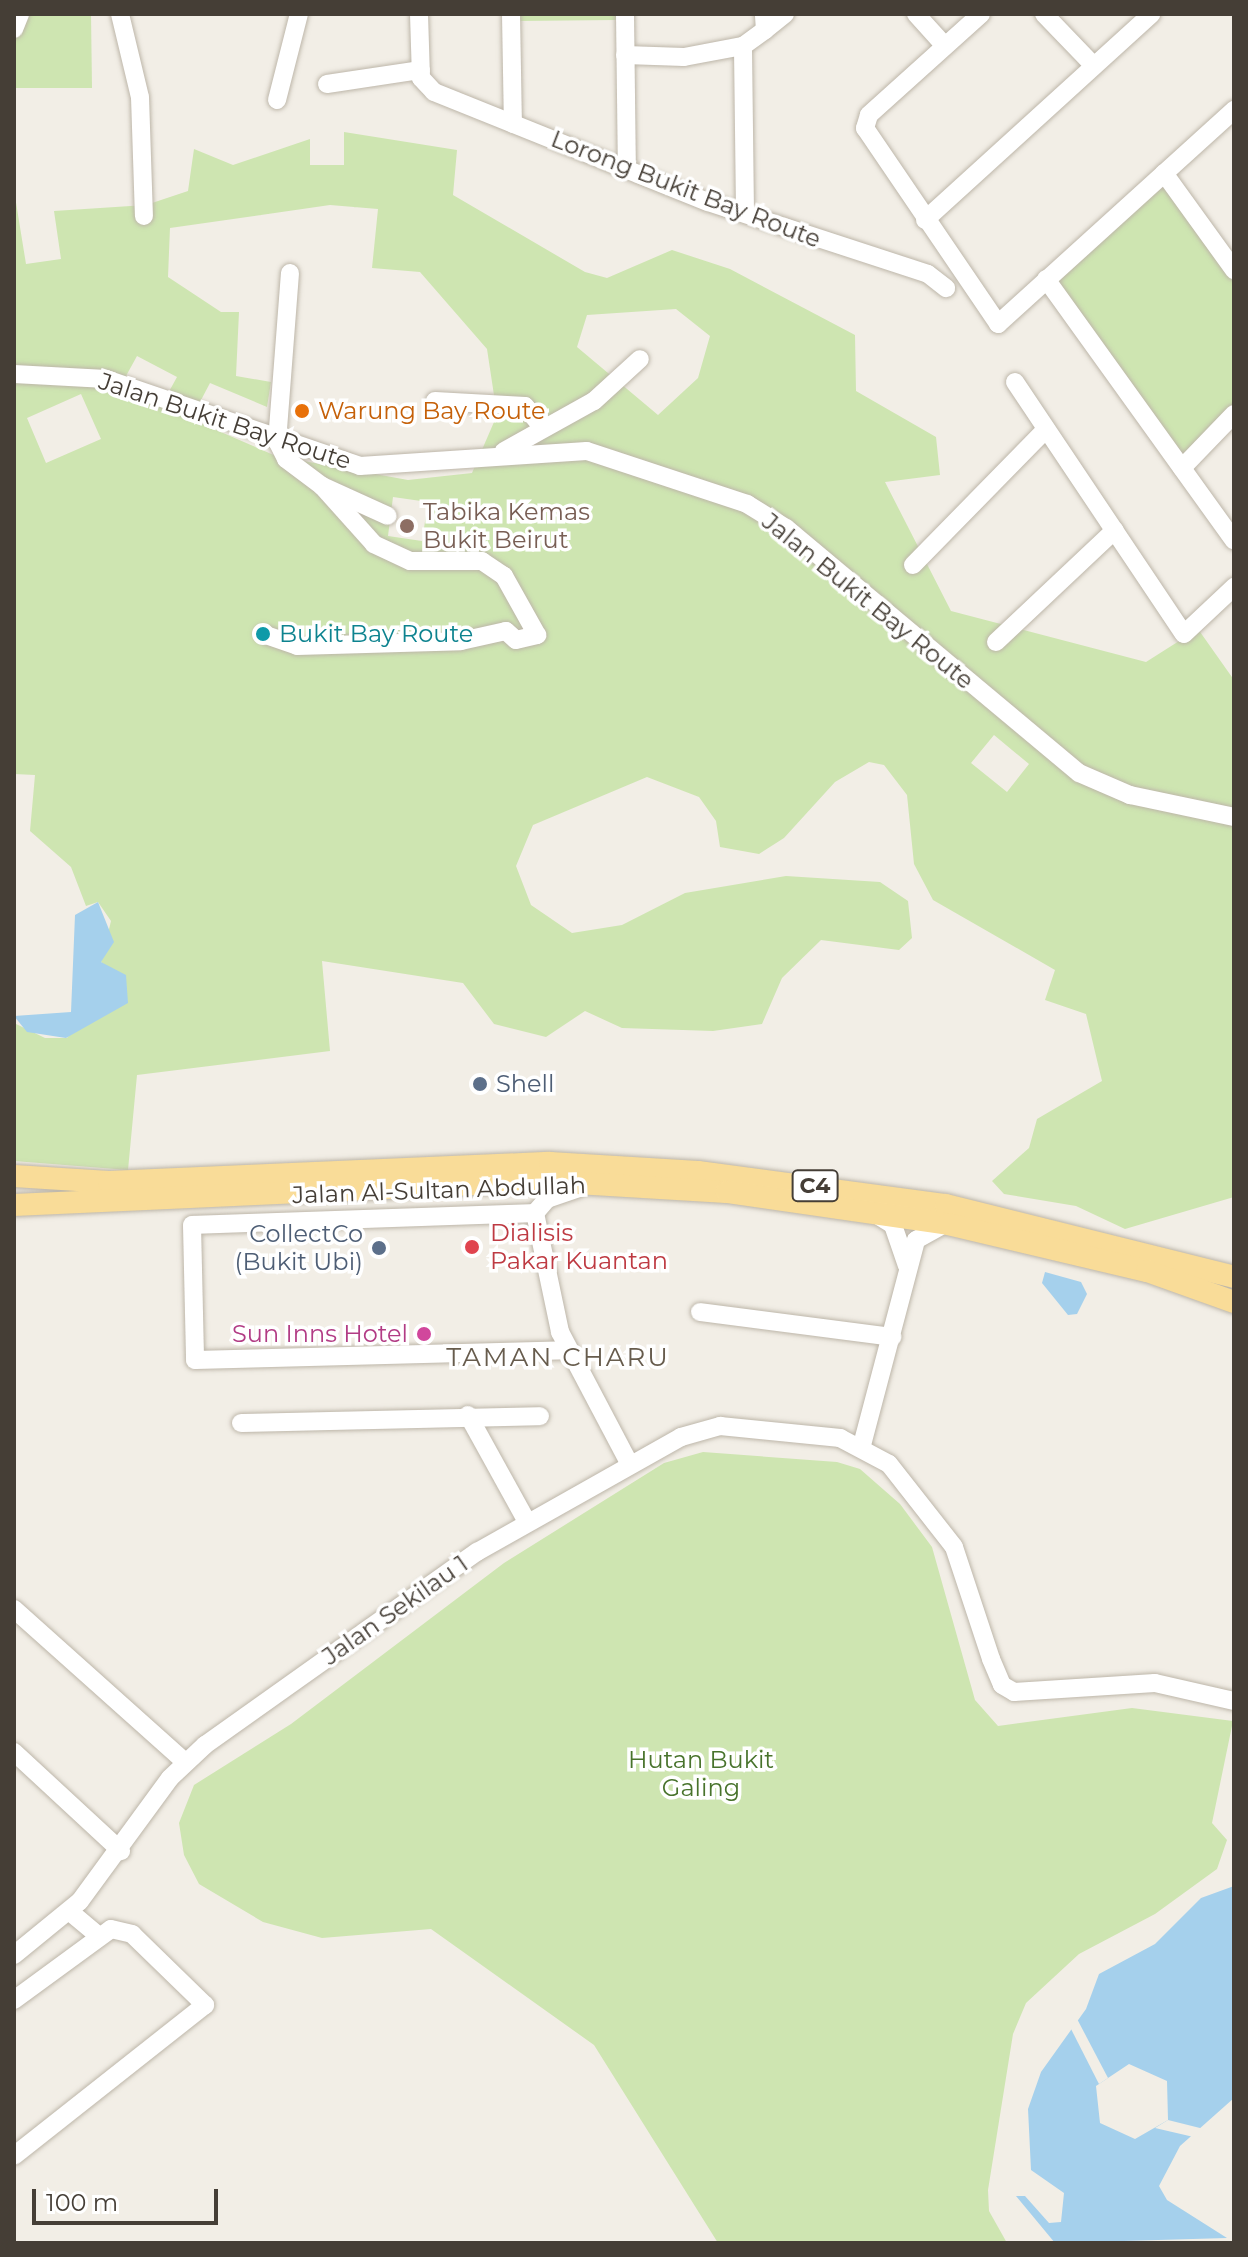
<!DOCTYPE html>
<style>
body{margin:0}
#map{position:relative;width:1248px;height:2257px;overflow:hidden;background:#f2eee6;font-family:Montserrat,sans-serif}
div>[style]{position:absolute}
.green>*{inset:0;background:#cee5b1}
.water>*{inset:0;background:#a5d0ec}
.pier>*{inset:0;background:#f2eee6}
.roads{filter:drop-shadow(0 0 2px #bdb6a9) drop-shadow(0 0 2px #bdb6a9)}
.minor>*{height:18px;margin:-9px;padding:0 9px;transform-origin:9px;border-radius:9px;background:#fff}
.major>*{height:22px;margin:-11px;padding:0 11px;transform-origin:11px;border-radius:11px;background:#f9dc98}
.dots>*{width:22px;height:22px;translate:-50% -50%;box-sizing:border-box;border:4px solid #fff;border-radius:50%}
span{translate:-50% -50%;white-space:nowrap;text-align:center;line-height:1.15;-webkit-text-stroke:7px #fff;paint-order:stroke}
.shield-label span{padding:2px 6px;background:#fff;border:2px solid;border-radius:6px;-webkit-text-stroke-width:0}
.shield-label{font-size:22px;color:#453e36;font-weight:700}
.street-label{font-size:24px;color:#453e36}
.food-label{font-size:24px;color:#c56008}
.left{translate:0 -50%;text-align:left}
.education-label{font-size:24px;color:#785e54}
.culture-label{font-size:24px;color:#0d838f}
.service-label{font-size:24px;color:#4e5e75}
.right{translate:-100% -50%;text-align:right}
.health-label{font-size:24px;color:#be3a42}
.hotel-label{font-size:24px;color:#b23c85}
.park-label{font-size:24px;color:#48732c}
.neighbourhood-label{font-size:26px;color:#675c4d;letter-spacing:2px}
.frame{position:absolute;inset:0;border:16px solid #453e36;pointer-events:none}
.scale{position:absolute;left:32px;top:2189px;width:186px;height:36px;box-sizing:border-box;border:4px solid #453e36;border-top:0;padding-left:10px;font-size:24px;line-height:28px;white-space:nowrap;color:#453e36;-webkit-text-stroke:6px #fff;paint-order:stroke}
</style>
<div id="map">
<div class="green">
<div style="clip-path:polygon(14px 14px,91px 14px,92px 88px,14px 88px)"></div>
<div style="clip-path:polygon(518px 14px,616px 14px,616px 20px,518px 21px)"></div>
<div style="clip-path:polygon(evenodd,344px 132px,457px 150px,453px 195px,585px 272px,607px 278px,672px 250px,730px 269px,855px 335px,856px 391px,936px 437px,940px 475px,885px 482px,951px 611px,1146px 662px,1198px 629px,1234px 680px,1234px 1197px,1125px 1229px,1076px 1206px,1004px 1194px,992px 1181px,1029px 1148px,1037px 1119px,1102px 1081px,1086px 1014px,1045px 1000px,1055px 970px,933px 900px,914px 864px,907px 795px,884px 765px,869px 762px,835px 782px,784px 838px,759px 854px,720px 847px,716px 821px,699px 797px,647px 777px,533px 825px,516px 866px,531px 905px,572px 933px,622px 925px,685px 893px,786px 876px,880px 882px,908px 901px,912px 938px,899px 950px,821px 940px,782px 978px,762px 1024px,713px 1031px,622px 1028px,585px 1011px,546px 1037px,494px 1024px,463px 983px,322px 961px,330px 1051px,137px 1075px,128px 1170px,14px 1161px,14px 1023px,45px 1038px,67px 1038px,120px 977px,101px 962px,111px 921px,98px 902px,86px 906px,71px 867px,30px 831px,35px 775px,14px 774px,14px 190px,26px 264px,61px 259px,54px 211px,146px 205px,188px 191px,194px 149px,233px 165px,310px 139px,310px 165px,344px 165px,344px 132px,330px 205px,378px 209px,372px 268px,420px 272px,487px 349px,497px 415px,472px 473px,408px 480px,276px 456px,191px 419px,210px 383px,267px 407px,271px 382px,236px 376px,239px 312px,221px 312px,168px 277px,170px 228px,330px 205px,344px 132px,676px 309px,710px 336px,698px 378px,658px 415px,577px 347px,587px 315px,676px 309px,344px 132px,137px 356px,177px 377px,166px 397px,126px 376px,137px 356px,344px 132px,81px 394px,101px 439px,46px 463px,27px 418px,81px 394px,344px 132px,393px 497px,428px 502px,422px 541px,388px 536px,393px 497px,344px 132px,994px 735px,1029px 764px,1007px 792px,971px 763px,994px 735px)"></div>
<div style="clip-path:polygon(1158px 174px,1234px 283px,1234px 411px,1175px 470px,1040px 281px)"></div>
<div style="clip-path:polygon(703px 1452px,837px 1462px,860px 1469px,900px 1504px,932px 1547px,975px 1700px,998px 1726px,1132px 1708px,1233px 1721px,1212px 1823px,1227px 1840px,1217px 1869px,1155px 1914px,1079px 1954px,1026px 2003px,1013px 2034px,988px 2190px,989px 2211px,1007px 2243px,718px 2243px,594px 2045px,431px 1929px,322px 1938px,263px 1922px,199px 1884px,184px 1855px,179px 1823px,194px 1785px,291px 1724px,504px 1563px,664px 1463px)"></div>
</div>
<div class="water">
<div style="clip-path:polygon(98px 902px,114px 942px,101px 962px,126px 975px,128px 1003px,66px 1038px,27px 1032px,14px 1016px,71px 1012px,75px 915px)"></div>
<div style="clip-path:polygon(1045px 1272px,1081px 1282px,1087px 1294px,1077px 1314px,1068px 1315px,1042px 1283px)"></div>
<div style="clip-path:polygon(evenodd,1234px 1886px,1234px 2098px,1180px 2146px,1159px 2186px,1167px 2200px,1227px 2238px,1055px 2243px,1016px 2196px,1025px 2196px,1049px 2223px,1061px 2222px,1064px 2193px,1031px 2170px,1028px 2109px,1041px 2072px,1086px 2009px,1099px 1974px,1155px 1944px,1201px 1898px,1234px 1886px,1129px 2064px,1167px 2081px,1168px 2120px,1135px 2139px,1100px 2123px,1096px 2086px,1129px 2064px)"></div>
</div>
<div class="pier">
<div style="clip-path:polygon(1075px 2015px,1108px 2078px,1099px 2084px,1068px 2023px)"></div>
<div style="clip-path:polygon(1168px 2120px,1204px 2129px,1198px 2138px,1155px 2128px)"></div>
</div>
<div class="roads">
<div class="minor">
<div style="left:120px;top:14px;width:85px;rotate:76.5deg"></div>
<div style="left:140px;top:97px;width:119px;rotate:88.1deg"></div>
<div style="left:419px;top:14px;width:64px;rotate:88.2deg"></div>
<div style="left:421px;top:78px;width:19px;rotate:47deg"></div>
<div style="left:434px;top:92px;width:295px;rotate:21.9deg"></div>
<div style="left:708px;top:202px;width:231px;rotate:18.1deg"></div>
<div style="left:928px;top:274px;width:23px;rotate:38deg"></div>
<div style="left:511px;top:14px;width:110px;rotate:89deg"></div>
<div style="left:625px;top:14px;width:155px;rotate:89.3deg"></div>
<div style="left:916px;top:14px;width:43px;rotate:47.8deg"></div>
<div style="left:981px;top:14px;width:151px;rotate:138deg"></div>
<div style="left:869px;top:115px;width:14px;rotate:107deg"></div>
<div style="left:865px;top:128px;width:237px;rotate:55.8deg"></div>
<div style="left:998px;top:324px;width:319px;rotate:-42.2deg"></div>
<div style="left:1044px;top:14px;width:72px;rotate:46.1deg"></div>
<div style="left:14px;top:29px;width:16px;rotate:-68deg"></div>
<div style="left:765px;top:30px;width:26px;rotate:-39deg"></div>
<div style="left:625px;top:55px;width:59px;rotate:1.9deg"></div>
<div style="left:684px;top:57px;width:60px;rotate:-10.6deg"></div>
<div style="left:327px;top:84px;width:95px;rotate:-8.5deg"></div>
<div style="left:277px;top:100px;width:89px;rotate:-75.7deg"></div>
<div style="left:1164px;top:173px;width:120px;rotate:54.2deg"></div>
<div style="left:745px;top:212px;width:166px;rotate:-90.7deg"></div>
<div style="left:743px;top:46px;width:27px;rotate:-36deg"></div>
<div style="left:765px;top:30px;width:16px;rotate:-94deg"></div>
<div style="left:925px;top:220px;width:306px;rotate:-42.3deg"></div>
<div style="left:290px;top:273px;width:169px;rotate:94.4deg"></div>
<div style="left:277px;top:441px;width:20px;rotate:63deg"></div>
<div style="left:286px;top:459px;width:45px;rotate:36.9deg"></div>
<div style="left:322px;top:486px;width:72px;rotate:24.4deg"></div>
<div style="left:1046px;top:279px;width:322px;rotate:54.3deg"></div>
<div style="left:14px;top:374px;width:92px;rotate:3.1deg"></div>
<div style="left:106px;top:379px;width:268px;rotate:18.9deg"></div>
<div style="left:360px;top:466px;width:227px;rotate:-3.8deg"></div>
<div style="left:587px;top:451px;width:169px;rotate:18.3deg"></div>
<div style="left:747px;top:504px;width:46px;rotate:31.6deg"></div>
<div style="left:786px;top:528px;width:382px;rotate:39.9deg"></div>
<div style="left:1079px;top:773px;width:56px;rotate:23.3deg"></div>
<div style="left:1130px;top:795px;width:106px;rotate:11.9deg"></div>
<div style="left:1015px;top:382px;width:303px;rotate:56.2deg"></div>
<div style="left:1184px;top:634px;width:69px;rotate:-43.2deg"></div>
<div style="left:435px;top:401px;width:90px;rotate:3.2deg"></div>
<div style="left:525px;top:406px;width:27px;rotate:51deg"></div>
<div style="left:504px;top:451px;width:103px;rotate:-29.1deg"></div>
<div style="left:594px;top:401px;width:62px;rotate:-42.4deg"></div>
<div style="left:1182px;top:468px;width:75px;rotate:-46.1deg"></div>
<div style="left:913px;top:565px;width:190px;rotate:-45.6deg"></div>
<div style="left:263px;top:634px;width:36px;rotate:19deg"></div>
<div style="left:297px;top:646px;width:164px;rotate:-1.7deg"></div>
<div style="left:461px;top:641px;width:46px;rotate:-12.5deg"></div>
<div style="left:506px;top:631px;width:13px;rotate:42deg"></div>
<div style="left:516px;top:640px;width:22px;rotate:-13deg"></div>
<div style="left:537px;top:635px;width:68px;rotate:-119.2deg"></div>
<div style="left:504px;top:576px;width:27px;rotate:-146deg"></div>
<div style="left:482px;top:561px;width:72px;rotate:180deg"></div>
<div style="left:410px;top:561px;width:40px;rotate:-155deg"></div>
<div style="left:374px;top:544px;width:78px;rotate:-131.9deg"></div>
<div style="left:996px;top:642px;width:163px;rotate:-43.3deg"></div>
<div style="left:535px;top:1213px;width:343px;rotate:178deg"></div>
<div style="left:192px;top:1225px;width:135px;rotate:88.7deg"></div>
<div style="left:195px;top:1360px;width:372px;rotate:-1.5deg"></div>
<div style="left:535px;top:1213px;width:122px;rotate:78.1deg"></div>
<div style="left:560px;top:1332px;width:150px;rotate:62.2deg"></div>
<div style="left:535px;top:1213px;width:18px;rotate:-49deg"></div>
<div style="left:547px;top:1199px;width:34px;rotate:-19deg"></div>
<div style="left:874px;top:1213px;width:22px;rotate:32deg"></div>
<div style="left:893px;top:1225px;width:43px;rotate:71.1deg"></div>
<div style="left:700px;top:1312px;width:194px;rotate:7.4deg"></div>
<div style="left:468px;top:1415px;width:122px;rotate:61.1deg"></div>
<div style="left:241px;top:1423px;width:299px;rotate:-1.3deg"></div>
<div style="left:862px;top:1445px;width:212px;rotate:-75.2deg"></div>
<div style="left:916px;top:1240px;width:33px;rotate:-29deg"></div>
<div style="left:14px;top:1609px;width:229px;rotate:41.8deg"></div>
<div style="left:14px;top:1752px;width:146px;rotate:42.8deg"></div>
<div style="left:69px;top:1911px;width:38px;rotate:40deg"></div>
<div style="left:14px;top:1955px;width:85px;rotate:-39.3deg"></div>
<div style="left:80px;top:1901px;width:152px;rotate:-53.8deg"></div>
<div style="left:170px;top:1778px;width:48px;rotate:-43.3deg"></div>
<div style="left:205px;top:1745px;width:334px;rotate:-35.4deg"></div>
<div style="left:477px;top:1552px;width:234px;rotate:-29.4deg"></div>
<div style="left:681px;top:1437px;width:41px;rotate:-15.8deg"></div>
<div style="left:720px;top:1426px;width:121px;rotate:5.7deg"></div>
<div style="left:840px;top:1438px;width:55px;rotate:28deg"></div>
<div style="left:889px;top:1464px;width:105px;rotate:51.9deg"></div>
<div style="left:954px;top:1547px;width:118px;rotate:71.7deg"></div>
<div style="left:991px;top:1659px;width:28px;rotate:67deg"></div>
<div style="left:1002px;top:1685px;width:14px;rotate:30deg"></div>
<div style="left:1014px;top:1692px;width:141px;rotate:-3.7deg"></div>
<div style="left:1155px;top:1683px;width:81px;rotate:12.8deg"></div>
<div style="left:14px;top:2000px;width:120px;rotate:-36.2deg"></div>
<div style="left:111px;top:1929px;width:22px;rotate:13deg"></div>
<div style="left:132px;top:1934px;width:102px;rotate:44.2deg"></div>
<div style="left:205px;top:2005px;width:243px;rotate:141.7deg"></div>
</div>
<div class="major">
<div style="left:14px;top:1176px;width:95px;rotate:3.6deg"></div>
<div style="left:109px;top:1182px;width:441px;rotate:-2.5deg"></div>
<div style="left:550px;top:1163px;width:148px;rotate:3.5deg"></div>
<div style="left:698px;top:1172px;width:250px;rotate:7.6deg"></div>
<div style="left:946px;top:1205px;width:297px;rotate:14deg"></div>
<div style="left:14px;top:1205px;width:530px;rotate:-2.6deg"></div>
<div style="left:543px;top:1181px;width:184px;rotate:3.4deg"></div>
<div style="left:727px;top:1192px;width:223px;rotate:8.2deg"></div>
<div style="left:948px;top:1224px;width:204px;rotate:13.3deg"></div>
<div style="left:1147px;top:1271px;width:92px;rotate:19.6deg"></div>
</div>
</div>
<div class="dots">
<div style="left:302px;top:411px;background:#e8710a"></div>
<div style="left:407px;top:526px;background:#8d6e63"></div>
<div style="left:263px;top:634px;background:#0f9aa8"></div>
<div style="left:480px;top:1084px;background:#5c6f8a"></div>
<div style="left:472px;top:1247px;background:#e0444e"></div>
<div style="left:379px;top:1248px;background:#5c6f8a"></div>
<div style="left:424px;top:1334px;background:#d1479c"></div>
</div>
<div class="shield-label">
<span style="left:815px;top:1186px">C4</span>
</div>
<div class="street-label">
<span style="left:686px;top:189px;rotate:21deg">Lorong Bukit Bay Route</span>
<span style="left:225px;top:421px;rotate:18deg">Jalan Bukit Bay Route</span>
<span style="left:868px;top:601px;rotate:39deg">Jalan Bukit Bay Route</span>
<span style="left:439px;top:1190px;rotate:-2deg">Jalan Al-Sultan Abdullah</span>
<span style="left:395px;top:1610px;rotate:-35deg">Jalan Sekilau 1</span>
</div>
<div class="food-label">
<span class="left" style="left:318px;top:411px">Warung Bay Route</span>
</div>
<div class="education-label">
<span class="left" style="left:423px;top:526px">Tabika Kemas<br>Bukit Beirut</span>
</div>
<div class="culture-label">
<span class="left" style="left:279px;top:634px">Bukit Bay Route</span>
</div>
<div class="service-label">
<span class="left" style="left:496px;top:1084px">Shell</span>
<span class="right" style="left:363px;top:1248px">CollectCo<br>(Bukit Ubi)</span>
</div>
<div class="health-label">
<span class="left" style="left:490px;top:1247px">Dialisis<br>Pakar Kuantan</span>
</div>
<div class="hotel-label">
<span class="right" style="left:408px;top:1334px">Sun Inns Hotel</span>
</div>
<div class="park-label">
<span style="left:701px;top:1774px">Hutan Bukit<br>Galing</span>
</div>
<div class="neighbourhood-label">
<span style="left:558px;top:1358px">TAMAN CHARU</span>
</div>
<div class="frame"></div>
<div class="scale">100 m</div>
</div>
